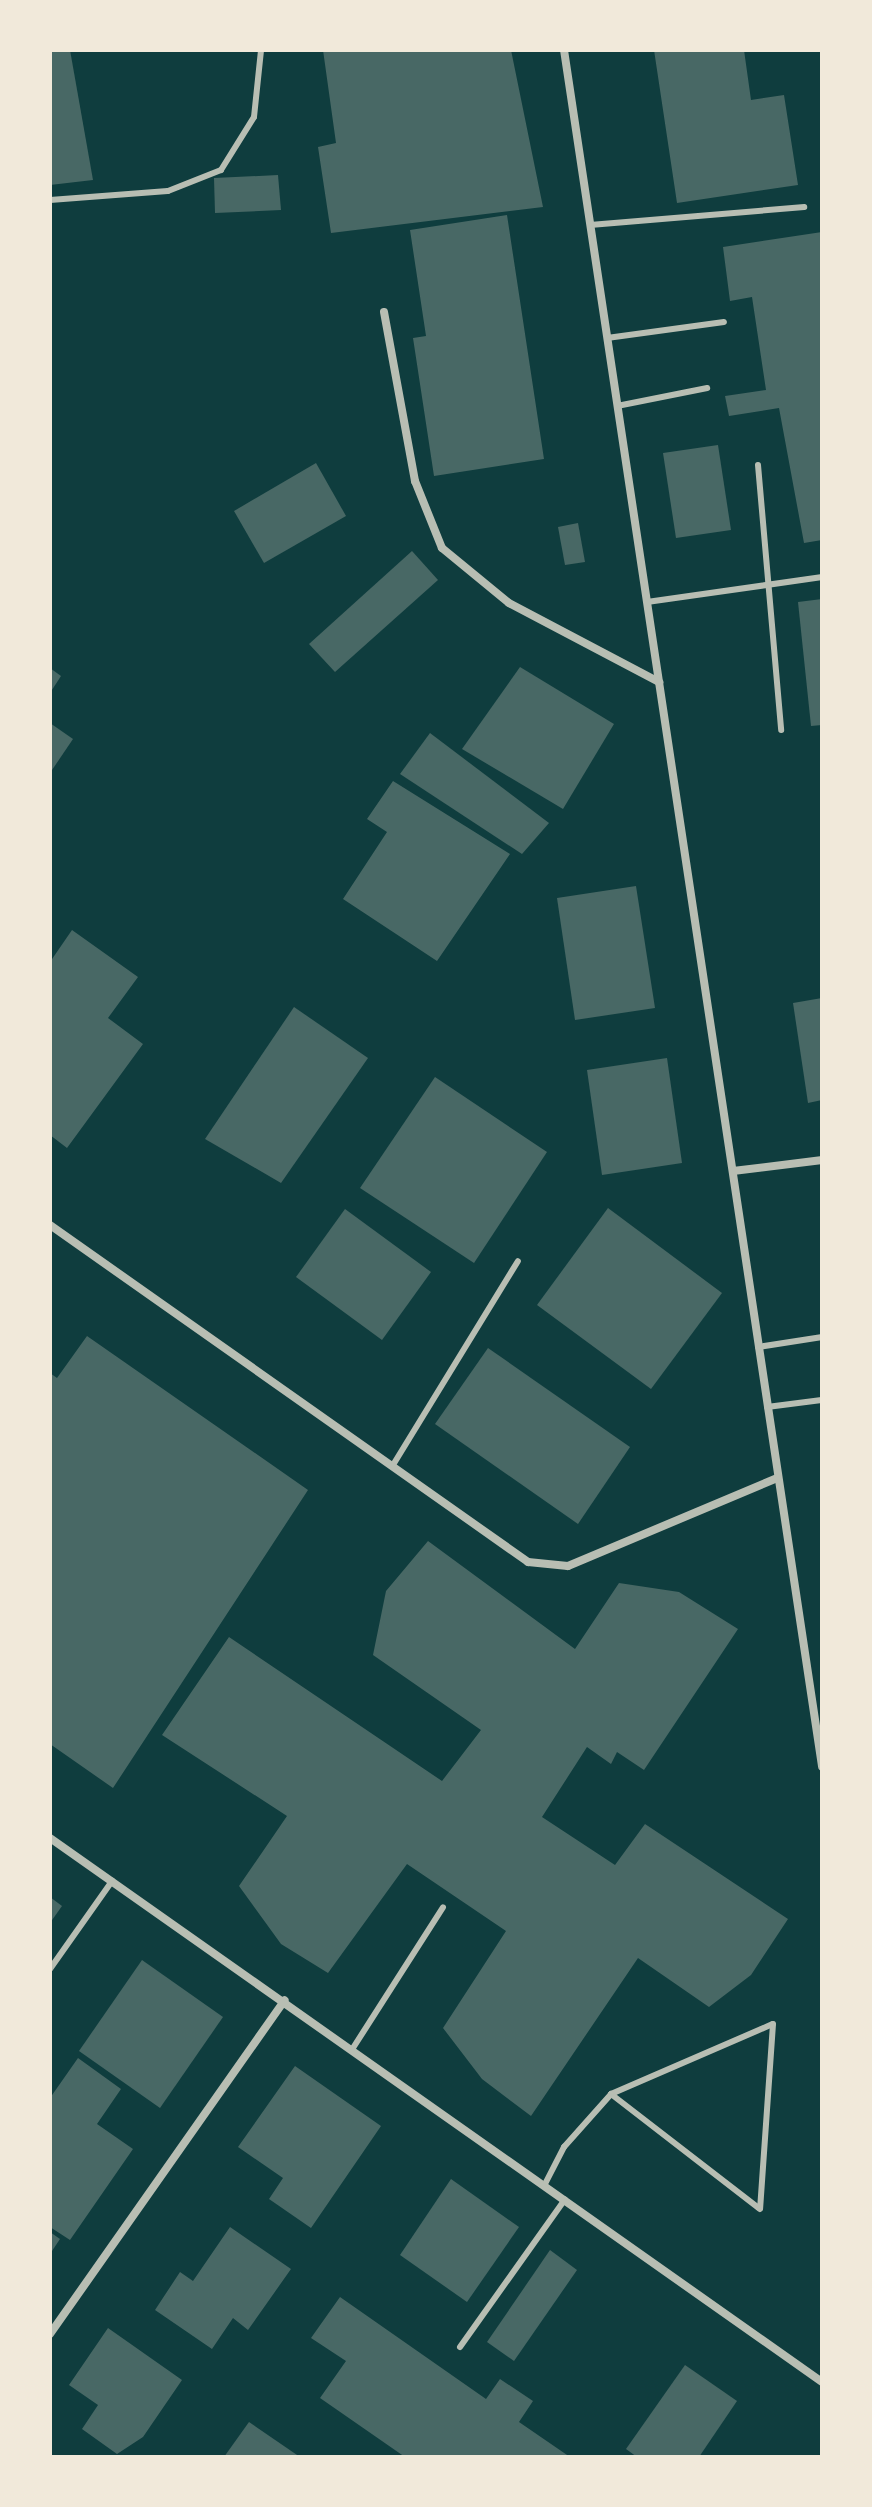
<!DOCTYPE html>
<style>
body{margin:0}
#map{position:relative;width:872px;height:2507px;overflow:hidden;background:#0f3d3e;font-family:"Nunito Sans",sans-serif}
div>[style]{position:absolute}
.building>*{inset:0;background:#486865}
.service>*{height:6px;margin:-3px;padding:0 3px;transform-origin:3px;border-radius:3px;background:#b8beb3}
.minor>*{height:8px;margin:-4px;padding:0 4px;transform-origin:4px;border-radius:4px;background:#b8beb3}
span{translate:-50% -50%;white-space:nowrap;text-align:center;line-height:1.15;-webkit-text-stroke:6px #f1e9da;paint-order:stroke}
.frame{position:absolute;inset:0;border:52px solid #f1e9da;pointer-events:none}
</style>
<div id="map">
<div class="building">
<div style="clip-path:polygon(50px 50px,70px 50px,93px 180px,50px 185px)"></div>
<div style="clip-path:polygon(323px 50px,511px 50px,543px 207px,331px 233px,318px 147px,336px 143px)"></div>
<div style="clip-path:polygon(654px 50px,744px 50px,751px 100px,784px 95px,798px 185px,677px 203px)"></div>
<div style="clip-path:polygon(278px 175px,281px 210px,215px 213px,214px 178px)"></div>
<div style="clip-path:polygon(507px 215px,544px 459px,434px 476px,413px 338px,426px 336px,410px 230px)"></div>
<div style="clip-path:polygon(822px 232px,822px 540px,804px 543px,779px 408px,729px 416px,725px 396px,766px 390px,752px 297px,730px 301px,723px 247px)"></div>
<div style="clip-path:polygon(718px 445px,731px 530px,676px 538px,663px 453px)"></div>
<div style="clip-path:polygon(316px 463px,346px 516px,264px 563px,234px 511px)"></div>
<div style="clip-path:polygon(578px 523px,585px 562px,565px 565px,558px 527px)"></div>
<div style="clip-path:polygon(412px 551px,438px 580px,335px 672px,309px 644px)"></div>
<div style="clip-path:polygon(822px 599px,822px 725px,811px 726px,798px 602px)"></div>
<div style="clip-path:polygon(520px 667px,614px 724px,563px 809px,462px 749px)"></div>
<div style="clip-path:polygon(50px 668px,61px 676px,50px 693px)"></div>
<div style="clip-path:polygon(50px 723px,73px 739px,50px 773px)"></div>
<div style="clip-path:polygon(430px 733px,549px 823px,522px 854px,400px 774px)"></div>
<div style="clip-path:polygon(393px 781px,510px 854px,437px 961px,343px 899px,387px 832px,367px 819px)"></div>
<div style="clip-path:polygon(636px 886px,655px 1008px,575px 1020px,557px 898px)"></div>
<div style="clip-path:polygon(72px 930px,138px 977px,108px 1018px,143px 1044px,67px 1148px,50px 1135px,50px 962px)"></div>
<div style="clip-path:polygon(822px 998px,822px 1100px,808px 1103px,793px 1003px)"></div>
<div style="clip-path:polygon(294px 1007px,368px 1058px,281px 1183px,205px 1139px)"></div>
<div style="clip-path:polygon(667px 1058px,682px 1163px,602px 1175px,587px 1070px)"></div>
<div style="clip-path:polygon(435px 1077px,547px 1152px,474px 1263px,360px 1188px)"></div>
<div style="clip-path:polygon(608px 1208px,722px 1293px,651px 1389px,537px 1305px)"></div>
<div style="clip-path:polygon(345px 1209px,431px 1272px,382px 1340px,296px 1277px)"></div>
<div style="clip-path:polygon(87px 1336px,308px 1490px,113px 1788px,50px 1744px,50px 1373px,57px 1378px)"></div>
<div style="clip-path:polygon(488px 1348px,630px 1447px,578px 1524px,435px 1424px)"></div>
<div style="clip-path:polygon(428px 1541px,575px 1649px,619px 1583px,679px 1592px,738px 1629px,644px 1770px,617px 1752px,611px 1764px,587px 1747px,542px 1817px,615px 1865px,645px 1824px,788px 1919px,751px 1975px,709px 2007px,638px 1958px,531px 2116px,482px 2079px,443px 2028px,506px 1931px,407px 1864px,328px 1973px,281px 1944px,239px 1886px,287px 1816px,162px 1735px,229px 1637px,442px 1781px,481px 1730px,373px 1655px,386px 1591px)"></div>
<div style="clip-path:polygon(50px 1897px,62px 1906px,50px 1923px)"></div>
<div style="clip-path:polygon(142px 1960px,223px 2017px,160px 2108px,79px 2051px)"></div>
<div style="clip-path:polygon(78px 2058px,121px 2089px,97px 2124px,133px 2149px,70px 2240px,50px 2227px,50px 2098px)"></div>
<div style="clip-path:polygon(295px 2066px,381px 2126px,311px 2228px,269px 2199px,283px 2178px,238px 2147px)"></div>
<div style="clip-path:polygon(451px 2179px,519px 2227px,467px 2302px,400px 2255px)"></div>
<div style="clip-path:polygon(230px 2227px,291px 2269px,248px 2330px,233px 2318px,212px 2349px,155px 2310px,180px 2272px,193px 2281px)"></div>
<div style="clip-path:polygon(50px 2232px,60px 2239px,50px 2254px)"></div>
<div style="clip-path:polygon(550px 2250px,577px 2270px,514px 2361px,487px 2342px)"></div>
<div style="clip-path:polygon(340px 2297px,486px 2399px,500px 2379px,533px 2401px,519px 2422px,570px 2457px,405px 2457px,320px 2398px,346px 2361px,311px 2338px)"></div>
<div style="clip-path:polygon(108px 2328px,182px 2380px,143px 2437px,117px 2454px,82px 2429px,98px 2405px,69px 2385px)"></div>
<div style="clip-path:polygon(685px 2365px,737px 2401px,699px 2457px,637px 2457px,626px 2449px)"></div>
<div style="clip-path:polygon(249px 2422px,300px 2457px,224px 2457px)"></div>
</div>
<div class="service">
<div style="left:50px;top:200px;width:118px;rotate:-4.4deg"></div>
<div style="left:168px;top:191px;width:57px;rotate:-21.6deg"></div>
<div style="left:221px;top:170px;width:62px;rotate:-58.1deg"></div>
<div style="left:254px;top:117px;width:67px;rotate:-84deg"></div>
<div style="left:590px;top:225px;width:215px;rotate:-4.8deg"></div>
<div style="left:607px;top:338px;width:118px;rotate:-7.8deg"></div>
<div style="left:617px;top:406px;width:92px;rotate:-11.3deg"></div>
<div style="left:758px;top:465px;width:266px;rotate:85deg"></div>
<div style="left:647px;top:602px;width:177px;rotate:-8.1deg"></div>
<div style="left:758px;top:1347px;width:65px;rotate:-8.9deg"></div>
<div style="left:767px;top:1407px;width:55px;rotate:-7.3deg"></div>
<div style="left:393px;top:1465px;width:239px;rotate:-58.5deg"></div>
<div style="left:50px;top:1969px;width:108px;rotate:-54.8deg"></div>
<div style="left:353px;top:2048px;width:167px;rotate:-57.4deg"></div>
<div style="left:611px;top:2094px;width:176px;rotate:-23.4deg"></div>
<div style="left:773px;top:2024px;width:185px;rotate:94deg"></div>
<div style="left:545px;top:2184px;width:42px;rotate:-62.8deg"></div>
<div style="left:564px;top:2147px;width:71px;rotate:-48.4deg"></div>
<div style="left:611px;top:2094px;width:188px;rotate:37.7deg"></div>
<div style="left:460px;top:2347px;width:181px;rotate:-54.6deg"></div>
</div>
<div class="minor">
<div style="left:564px;top:50px;width:1736px;rotate:81.45deg"></div>
<div style="left:384px;top:312px;width:172px;rotate:79.6deg"></div>
<div style="left:415px;top:481px;width:72px;rotate:68.1deg"></div>
<div style="left:442px;top:548px;width:87px;rotate:39.4deg"></div>
<div style="left:509px;top:603px;width:170px;rotate:27.8deg"></div>
<div style="left:733px;top:1171px;width:90px;rotate:-7deg"></div>
<div style="left:50px;top:1225px;width:585px;rotate:35.18deg"></div>
<div style="left:528px;top:1562px;width:40px;rotate:5.7deg"></div>
<div style="left:568px;top:1566px;width:227px;rotate:-22.8deg"></div>
<div style="left:50px;top:1838px;width:944px;rotate:35.17deg"></div>
<div style="left:50px;top:2334px;width:408px;rotate:-54.9deg"></div>
</div>
<div class="frame"></div>
</div>
